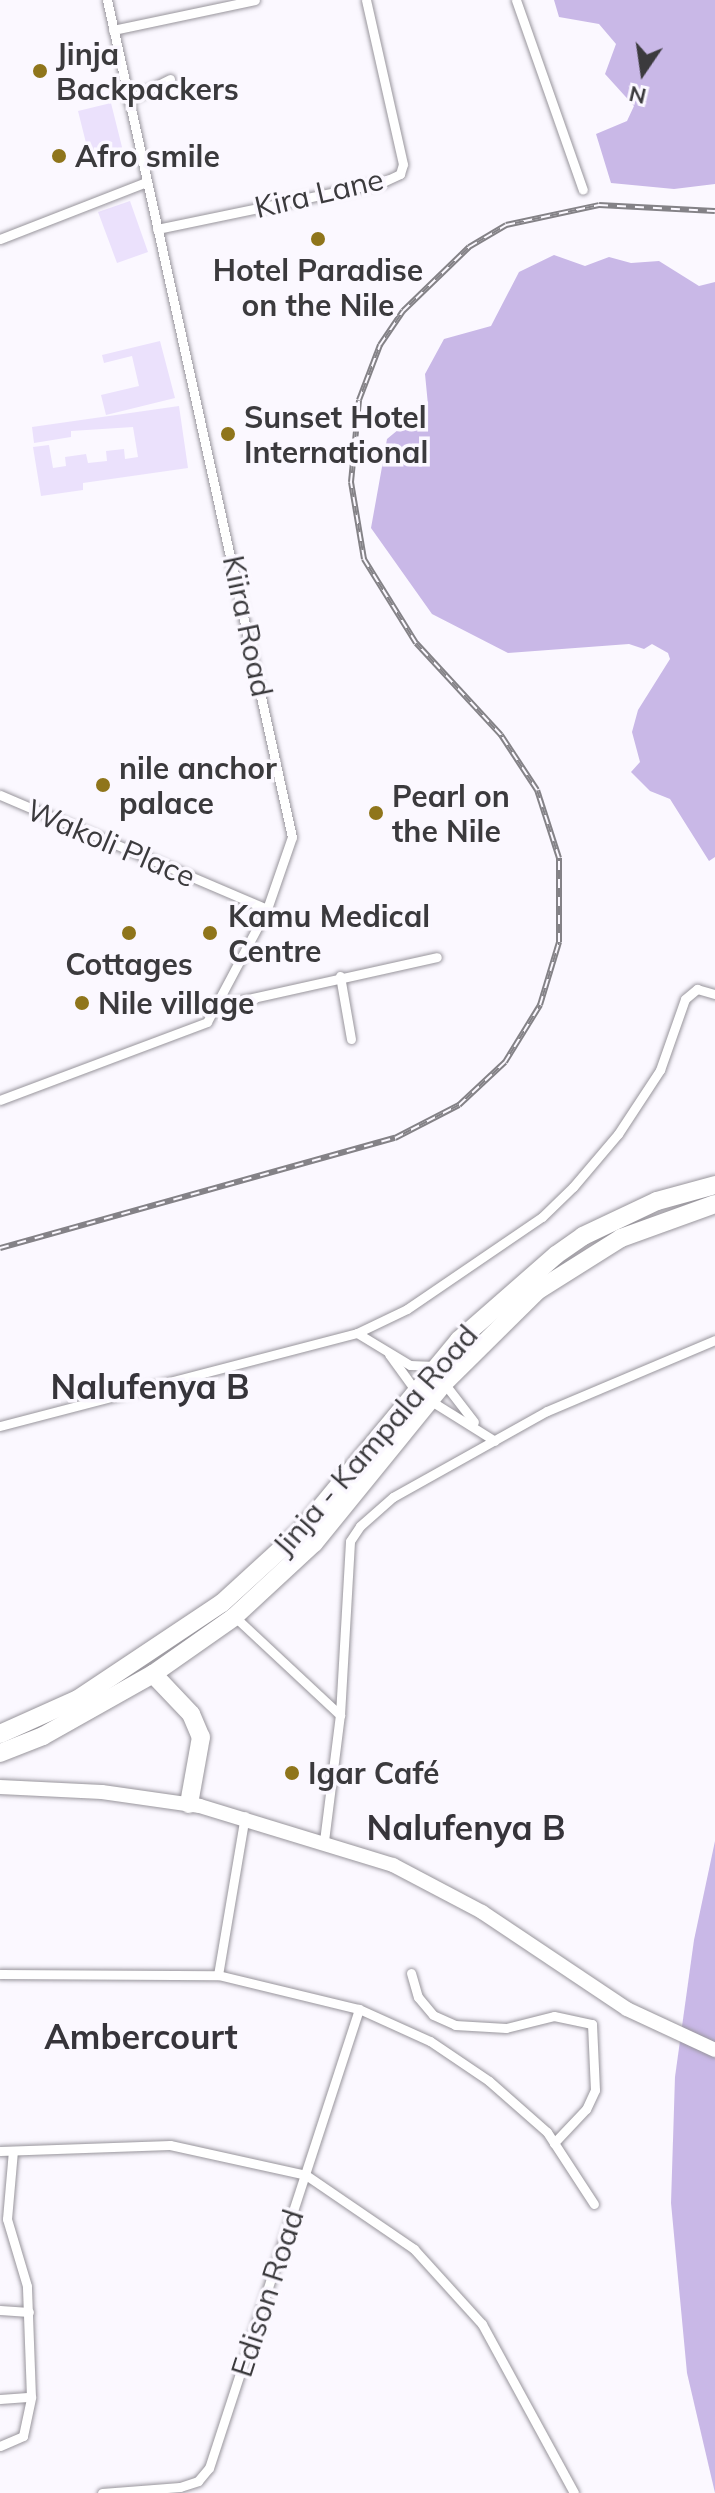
<!DOCTYPE html>
<meta charset="utf-8">
<style>
body{margin:0}
#map{position:relative;width:715px;height:2493px;overflow:hidden;background:#fbf8ff;font-family:Mulish,sans-serif}
div>[style]{position:absolute}
.green>*{inset:0;background:#ebe1fc}
.water>*{inset:0;background:#c9b8e7}
.roads{filter:drop-shadow(0 0 2px #98959c) drop-shadow(0 0 2px #98959c)}
.street>*{height:9px;margin:-4.5px;padding:0 4.5px;transform-origin:4.5px;border-radius:4.5px;background:#fff}
.secondary>*{height:14px;margin:-7px;padding:0 7px;transform-origin:7px;border-radius:7px;background:#fff}
.highway>*{height:18px;margin:-9px;padding:0 9px;transform-origin:9px;border-radius:9px;background:#fff}
.rail>*{height:6px;margin-top:-3px;transform-origin:0;background:repeating-linear-gradient(90deg,#fbf8ff 0 9px,#848287 0 18px);box-sizing:border-box;border-block:2px solid #848287}
.dots>*{width:22px;height:22px;translate:-50% -50%;box-sizing:border-box;border:4px solid #fbf8ff;border-radius:50%}
span{translate:-50% -50%;white-space:nowrap;text-align:center;line-height:1.15;-webkit-text-stroke:7px #fbf8ff;paint-order:stroke}
.poi-label{font-size:30px;color:#3b3a3d;font-weight:700}
.left{translate:0 -50%;text-align:left}
.street-label{font-size:30px;color:#3b3a3d}
.quarter-label{font-size:34px;color:#36343a;font-weight:700}
.north{position:absolute;left:603px;top:32px;width:80px;height:80px;-webkit-text-stroke:6px #fbf8ff;paint-order:stroke;rotate:193deg;font-size:22px;font-weight:700;line-height:32px;text-align:center;color:#3b3a3d}
.north::after{content:'';display:block;margin:auto;width:28px;height:36px;background:#3b3a3d;clip-path:polygon(50% 0,100% 100%,50% 72%,0 100%)}
</style>
<div id="map">
<div class="green">
<div style="clip-path:polygon(111px 103px,122px 147px,119px 160px,92px 167px,78px 111px)"></div>
<div style="clip-path:polygon(130px 201px,148px 252px,117px 263px,98px 212px)"></div>
<div style="clip-path:polygon(160px 341px,175px 398px,106px 415px,101px 395px,139px 386px,132px 356px,104px 363px,102px 355px)"></div>
<div style="clip-path:polygon(179px 406px,188px 468px,83px 483px,83px 490px,41px 496px,33px 447px,49px 445px,53px 468px,66px 466px,65px 457px,86px 454px,88px 463px,107px 461px,106px 451px,124px 449px,125px 459px,138px 457px,133px 427px,71px 431px,71px 437px,34px 443px,32px 427px)"></div>
</div>
<div class="water">
<div style="clip-path:polygon(554px 0,715px 0,715px 184px,674px 189px,611px 183px,596px 134px,627px 121px,634px 106px,605px 74px,616px 44px,599px 24px,559px 17px)"></div>
<div style="clip-path:polygon(554px 255px,585px 266px,609px 257px,631px 263px,659px 261px,699px 286px,715px 282px,715px 857px,709px 861px,670px 799px,650px 791px,631px 772px,640px 762px,632px 732px,638px 710px,670px 659px,668px 653px,652px 644px,644px 649px,629px 644px,508px 653px,432px 614px,371px 528px,387px 439px,428px 405px,425px 374px,444px 339px,491px 326px,519px 272px)"></div>
<div style="clip-path:polygon(715px 1841px,715px 2493px,687px 2373px,671px 2203px,675px 2077px,694px 1940px)"></div>
</div>
<div class="roads">
<div class="street">
<div style="left:516px;top:0;width:201px;rotate:70.6deg"></div>
<div style="left:113px;top:30px;width:145px;rotate:-11.9deg"></div>
<div style="left:128px;top:100px;width:47px;rotate:-26.6deg"></div>
<div style="left:157px;top:229px;width:231px;rotate:-11.7deg"></div>
<div style="left:383px;top:182px;width:19px;rotate:-25deg"></div>
<div style="left:400px;top:174px;width:10px;rotate:-73deg"></div>
<div style="left:403px;top:164px;width:168px;rotate:-102.7deg"></div>
<div style="left:0;top:239px;width:157px;rotate:-21.3deg"></div>
<div style="left:0;top:795px;width:290px;rotate:23.1deg"></div>
<div style="left:340px;top:976px;width:64px;rotate:80.1deg"></div>
<div style="left:221px;top:1005px;width:221px;rotate:-12.5deg"></div>
<div style="left:0;top:1100px;width:221px;rotate:-20.6deg"></div>
<div style="left:207px;top:1022px;width:128px;rotate:-62deg"></div>
<div style="left:267px;top:909px;width:76px;rotate:-70.9deg"></div>
<div style="left:292px;top:837px;width:857px;rotate:-102.46deg"></div>
<div style="left:357px;top:1333px;width:62px;rotate:31.1deg"></div>
<div style="left:410px;top:1365px;width:25px;rotate:2deg"></div>
<div style="left:389px;top:1354px;width:44px;rotate:54.2deg"></div>
<div style="left:444px;top:1383px;width:49px;rotate:52.4deg"></div>
<div style="left:431px;top:1401px;width:75px;rotate:32deg"></div>
<div style="left:0;top:1426px;width:369px;rotate:-14.6deg"></div>
<div style="left:357px;top:1333px;width:55px;rotate:-25.6deg"></div>
<div style="left:407px;top:1309px;width:163px;rotate:-34.3deg"></div>
<div style="left:542px;top:1217px;width:43px;rotate:-44.1deg"></div>
<div style="left:573px;top:1187px;width:70px;rotate:-49.7deg"></div>
<div style="left:618px;top:1134px;width:77px;rotate:-56.7deg"></div>
<div style="left:660px;top:1070px;width:75px;rotate:-70.6deg"></div>
<div style="left:685px;top:999px;width:16px;rotate:-40deg"></div>
<div style="left:697px;top:989px;width:19px;rotate:16deg"></div>
<div style="left:235px;top:1617px;width:144px;rotate:43deg"></div>
<div style="left:324px;top:1841px;width:127px;rotate:-82.8deg"></div>
<div style="left:340px;top:1715px;width:174px;rotate:-86.7deg"></div>
<div style="left:350px;top:1541px;width:18px;rotate:-56deg"></div>
<div style="left:360px;top:1526px;width:44px;rotate:-41.3deg"></div>
<div style="left:393px;top:1497px;width:176px;rotate:-29.2deg"></div>
<div style="left:547px;top:1411px;width:182px;rotate:-22.9deg"></div>
<div style="left:411px;top:1973px;width:25px;rotate:74deg"></div>
<div style="left:418px;top:1997px;width:23px;rotate:50deg"></div>
<div style="left:433px;top:2015px;width:24px;rotate:24deg"></div>
<div style="left:455px;top:2025px;width:51px;rotate:3.4deg"></div>
<div style="left:506px;top:2028px;width:49px;rotate:-14deg"></div>
<div style="left:554px;top:2016px;width:39px;rotate:12deg"></div>
<div style="left:592px;top:2024px;width:66px;rotate:87.4deg"></div>
<div style="left:595px;top:2090px;width:21px;rotate:115deg"></div>
<div style="left:586px;top:2109px;width:47px;rotate:133.3deg"></div>
<div style="left:0;top:1974px;width:218px;rotate:0.3deg"></div>
<div style="left:218px;top:1975px;width:145px;rotate:13.6deg"></div>
<div style="left:359px;top:2009px;width:78px;rotate:24.3deg"></div>
<div style="left:430px;top:2041px;width:71px;rotate:34.1deg"></div>
<div style="left:489px;top:2081px;width:77px;rotate:41.3deg"></div>
<div style="left:547px;top:2132px;width:86px;rotate:56.9deg"></div>
<div style="left:218px;top:1975px;width:161px;rotate:-80.4deg"></div>
<div style="left:0;top:2151px;width:170px;rotate:-2deg"></div>
<div style="left:170px;top:2145px;width:139px;rotate:12.4deg"></div>
<div style="left:306px;top:2175px;width:131px;rotate:34.4deg"></div>
<div style="left:414px;top:2249px;width:101px;rotate:47.8deg"></div>
<div style="left:482px;top:2324px;width:192px;rotate:61.4deg"></div>
<div style="left:0;top:2310px;width:29px;rotate:4deg"></div>
<div style="left:0;top:2399px;width:31px;rotate:-4deg"></div>
<div style="left:0;top:2446px;width:25px;rotate:-23deg"></div>
<div style="left:23px;top:2436px;width:40px;rotate:-78deg"></div>
<div style="left:31px;top:2397px;width:111px;rotate:-92.1deg"></div>
<div style="left:27px;top:2286px;width:70px;rotate:-106.6deg"></div>
<div style="left:7px;top:2219px;width:68px;rotate:-85deg"></div>
<div style="left:102px;top:2493px;width:78px;rotate:-4.4deg"></div>
<div style="left:180px;top:2487px;width:19px;rotate:-18deg"></div>
<div style="left:198px;top:2481px;width:17px;rotate:-50deg"></div>
<div style="left:209px;top:2468px;width:483px;rotate:-71.9deg"></div>
</div>
<div class="secondary">
<div style="left:0;top:1787px;width:102px;rotate:2.8deg"></div>
<div style="left:102px;top:1792px;width:99px;rotate:8.1deg"></div>
<div style="left:200px;top:1806px;width:202px;rotate:17deg"></div>
<div style="left:393px;top:1865px;width:101px;rotate:27.8deg"></div>
<div style="left:482px;top:1912px;width:174px;rotate:33.8deg"></div>
<div style="left:627px;top:2009px;width:97px;rotate:25deg"></div>
</div>
<div class="highway">
<div style="left:153px;top:1674px;width:55px;rotate:46.5deg"></div>
<div style="left:191px;top:1714px;width:25px;rotate:67deg"></div>
<div style="left:201px;top:1737px;width:68px;rotate:100.2deg"></div>
<div style="left:0;top:1734px;width:85px;rotate:-24.2deg"></div>
<div style="left:78px;top:1699px;width:173px;rotate:-33.7deg"></div>
<div style="left:222px;top:1603px;width:108px;rotate:-42.4deg"></div>
<div style="left:302px;top:1530px;width:246px;rotate:-50.4deg"></div>
<div style="left:459px;top:1340px;width:129px;rotate:-41.2deg"></div>
<div style="left:556px;top:1255px;width:33px;rotate:-35deg"></div>
<div style="left:583px;top:1236px;width:82px;rotate:-25.3deg"></div>
<div style="left:657px;top:1201px;width:60px;rotate:-15.4deg"></div>
<div style="left:0;top:1753px;width:46px;rotate:-21.6deg"></div>
<div style="left:43px;top:1736px;width:126px;rotate:-29.4deg"></div>
<div style="left:153px;top:1674px;width:99px;rotate:-35.1deg"></div>
<div style="left:234px;top:1617px;width:109px;rotate:-42.8deg"></div>
<div style="left:314px;top:1543px;width:206px;rotate:-50.9deg"></div>
<div style="left:444px;top:1383px;width:131px;rotate:-44.7deg"></div>
<div style="left:537px;top:1291px;width:99px;rotate:-32.2deg"></div>
<div style="left:621px;top:1238px;width:100px;rotate:-19.9deg"></div>
</div>
</div>
<div class="rail">
<div style="left:0;top:1248px;width:410px;rotate:-15.6deg"></div>
<div style="left:395px;top:1138px;width:72px;rotate:-27.3deg"></div>
<div style="left:459px;top:1105px;width:63px;rotate:-43.1deg"></div>
<div style="left:505px;top:1062px;width:67px;rotate:-58.4deg"></div>
<div style="left:540px;top:1005px;width:66px;rotate:-73.2deg"></div>
<div style="left:559px;top:942px;width:84px;rotate:-90deg"></div>
<div style="left:559px;top:858px;width:71px;rotate:-107.9deg"></div>
<div style="left:537px;top:790px;width:66px;rotate:-123.2deg"></div>
<div style="left:501px;top:735px;width:125px;rotate:-132.7deg"></div>
<div style="left:416px;top:643px;width:99px;rotate:-121.8deg"></div>
<div style="left:364px;top:559px;width:78px;rotate:-99.6deg"></div>
<div style="left:351px;top:482px;width:82px;rotate:-84.4deg"></div>
<div style="left:359px;top:400px;width:59px;rotate:-69.1deg"></div>
<div style="left:380px;top:345px;width:41px;rotate:-55.9deg"></div>
<div style="left:403px;top:311px;width:92px;rotate:-44.1deg"></div>
<div style="left:469px;top:247px;width:43px;rotate:-30.7deg"></div>
<div style="left:506px;top:225px;width:95px;rotate:-12.1deg"></div>
<div style="left:599px;top:205px;width:116px;rotate:3deg"></div>
</div>
<div class="dots">
<div style="left:40px;top:71px;background:#8f751b"></div>
<div style="left:59px;top:156px;background:#8f751b"></div>
<div style="left:318px;top:239px;background:#8f751b"></div>
<div style="left:228px;top:434px;background:#8f751b"></div>
<div style="left:103px;top:785px;background:#8f751b"></div>
<div style="left:376px;top:813px;background:#8f751b"></div>
<div style="left:129px;top:933px;background:#8f751b"></div>
<div style="left:210px;top:933px;background:#8f751b"></div>
<div style="left:82px;top:1003px;background:#8f751b"></div>
<div style="left:292px;top:1773px;background:#8f751b"></div>
</div>
<div class="poi-label">
<span class="left" style="left:56px;top:71px">Jinja<br>Backpackers</span>
<span class="left" style="left:75px;top:156px">Afro smile</span>
<span style="left:318px;top:287px">Hotel Paradise<br>on the Nile</span>
<span class="left" style="left:244px;top:434px">Sunset Hotel<br>International</span>
<span class="left" style="left:119px;top:785px">nile anchor<br>palace</span>
<span class="left" style="left:392px;top:813px">Pearl on<br>the Nile</span>
<span class="left" style="left:228px;top:933px">Kamu Medical<br>Centre</span>
<span style="left:129px;top:964px">Cottages</span>
<span class="left" style="left:98px;top:1003px">Nile village</span>
<span class="left" style="left:308px;top:1773px">Igar Café</span>
</div>
<div class="street-label">
<span style="left:319px;top:193px;rotate:-13deg">Kira Lane</span>
<span style="left:248px;top:626px;rotate:78deg">Kiira Road</span>
<span style="left:111px;top:843px;rotate:23deg">Wakoli Place</span>
<span style="left:375px;top:1440px;rotate:-49deg">Jinja - Kampala Road</span>
<span style="left:267px;top:2293px;rotate:-72deg">Edison Road</span>
</div>
<div class="quarter-label">
<span style="left:150px;top:1387px">Nalufenya B</span>
<span style="left:466px;top:1828px">Nalufenya B</span>
<span style="left:141px;top:2037px">Ambercourt</span>
</div>
<div class="north">N</div>
</div>
